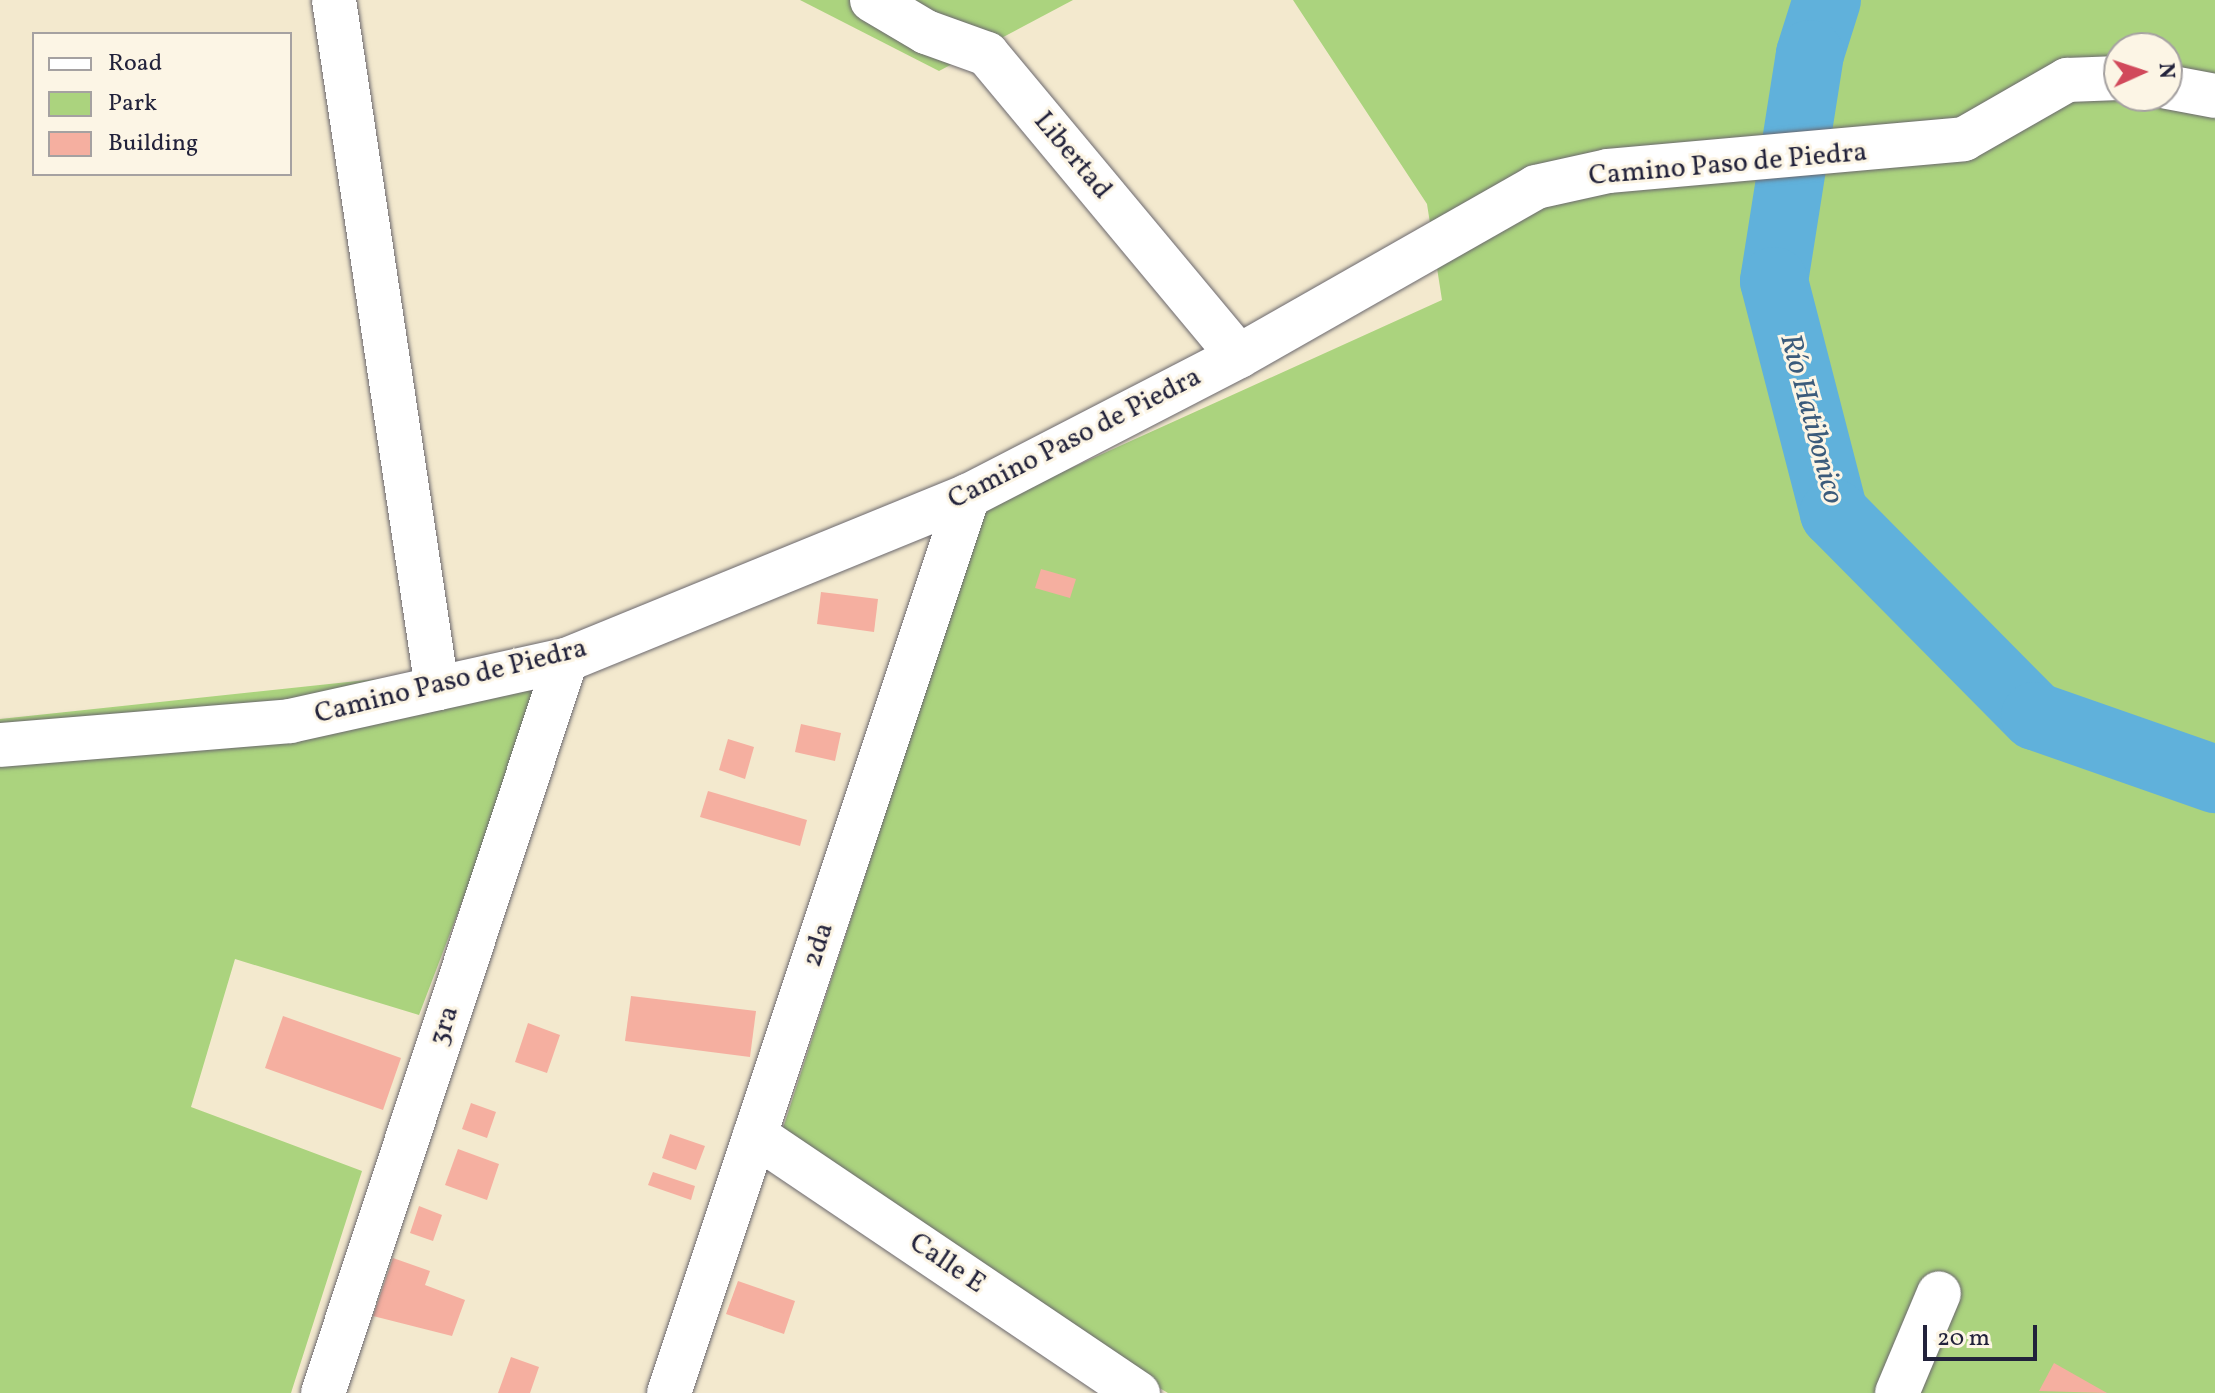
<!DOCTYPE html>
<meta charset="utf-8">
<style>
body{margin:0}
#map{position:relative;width:2215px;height:1393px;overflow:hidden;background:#f3e9ce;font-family:Vollkorn,serif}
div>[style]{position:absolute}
.green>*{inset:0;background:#abd37e}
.river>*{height:68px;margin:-34px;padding:0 34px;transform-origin:34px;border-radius:34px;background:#60b1db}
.building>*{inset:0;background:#f5afa0}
.roads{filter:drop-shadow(0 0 2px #6b686e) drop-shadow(0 0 2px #6b686e)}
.minor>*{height:44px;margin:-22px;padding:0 22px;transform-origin:22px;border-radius:22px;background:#fff}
span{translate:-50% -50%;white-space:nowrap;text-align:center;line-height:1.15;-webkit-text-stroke:6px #fcf5e5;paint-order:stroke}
.street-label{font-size:28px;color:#22223b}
.water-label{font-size:30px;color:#3b5b7b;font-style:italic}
.legend{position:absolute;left:32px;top:32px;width:260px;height:144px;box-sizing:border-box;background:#fcf5e5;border:2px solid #a5a1a1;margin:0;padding:10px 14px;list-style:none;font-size:24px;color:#22223b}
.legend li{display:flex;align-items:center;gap:16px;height:40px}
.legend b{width:40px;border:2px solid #a5a1a1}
.north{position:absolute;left:2103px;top:32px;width:80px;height:80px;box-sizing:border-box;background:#fcf5e5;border:2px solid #a5a1a1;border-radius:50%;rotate:87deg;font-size:22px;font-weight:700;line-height:32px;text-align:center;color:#22223b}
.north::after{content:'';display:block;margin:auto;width:28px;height:36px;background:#d1495b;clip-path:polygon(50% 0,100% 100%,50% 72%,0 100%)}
.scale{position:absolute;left:1923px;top:1325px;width:114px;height:36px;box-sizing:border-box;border:4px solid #22223b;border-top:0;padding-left:10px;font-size:24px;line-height:28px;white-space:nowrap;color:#22223b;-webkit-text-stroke:6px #fcf5e5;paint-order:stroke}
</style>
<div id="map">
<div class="green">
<div style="clip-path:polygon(800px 0,1073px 0,939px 71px)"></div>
<div style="clip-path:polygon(evenodd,1293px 0,2215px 0,2215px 1393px,1168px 1393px,772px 1162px,985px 507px,1442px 300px,1427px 204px,1293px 0,2119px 48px,2167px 48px,2167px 96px,2119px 96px,2119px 48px)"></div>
<div style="clip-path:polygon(554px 660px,419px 1015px,235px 959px,191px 1107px,362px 1171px,291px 1393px,0 1393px,0 719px)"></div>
</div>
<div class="river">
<div style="left:1827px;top:0;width:57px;rotate:107.5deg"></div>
<div style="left:1810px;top:54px;width:230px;rotate:99deg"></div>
<div style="left:1774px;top:281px;width:240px;rotate:75.5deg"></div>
<div style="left:1834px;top:513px;width:286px;rotate:45.3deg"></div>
<div style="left:2035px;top:716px;width:191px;rotate:19.3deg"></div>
</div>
<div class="building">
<div style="clip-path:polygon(1041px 569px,1076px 579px,1070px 598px,1035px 588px)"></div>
<div style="clip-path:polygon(821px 592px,878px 599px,874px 632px,817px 624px)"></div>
<div style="clip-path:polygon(801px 724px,841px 733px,835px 761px,795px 752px)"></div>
<div style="clip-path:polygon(728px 739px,754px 747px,745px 779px,719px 770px)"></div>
<div style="clip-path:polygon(708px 791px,807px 820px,800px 846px,700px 817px)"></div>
<div style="clip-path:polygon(631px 996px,756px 1011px,750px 1057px,625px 1041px)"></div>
<div style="clip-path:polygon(283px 1016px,401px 1058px,383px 1110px,265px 1068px)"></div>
<div style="clip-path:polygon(528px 1023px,560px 1035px,547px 1073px,515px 1062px)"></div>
<div style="clip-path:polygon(471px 1103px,496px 1112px,487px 1138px,462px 1129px)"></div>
<div style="clip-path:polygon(670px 1134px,705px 1146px,696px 1170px,662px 1158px)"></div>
<div style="clip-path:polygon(458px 1149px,499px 1164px,487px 1200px,445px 1185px)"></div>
<div style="clip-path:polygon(653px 1172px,695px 1186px,691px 1200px,648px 1185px)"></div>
<div style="clip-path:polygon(419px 1206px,442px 1215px,433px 1241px,410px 1233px)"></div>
<div style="clip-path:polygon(393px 1258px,430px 1271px,425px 1285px,465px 1300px,452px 1336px,373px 1316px)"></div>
<div style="clip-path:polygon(738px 1281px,795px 1301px,784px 1334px,726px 1314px)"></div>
<div style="clip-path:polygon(511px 1357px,539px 1367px,530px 1393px,498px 1393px)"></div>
<div style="clip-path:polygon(2054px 1363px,2107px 1393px,2039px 1391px)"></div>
</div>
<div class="roads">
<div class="minor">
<div style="left:334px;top:0;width:696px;rotate:81.49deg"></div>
<div style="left:872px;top:0;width:63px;rotate:30.7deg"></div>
<div style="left:926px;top:32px;width:65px;rotate:19.8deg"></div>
<div style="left:987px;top:54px;width:393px;rotate:50.2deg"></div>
<div style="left:2167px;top:87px;width:49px;rotate:10.6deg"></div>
<div style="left:0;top:745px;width:291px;rotate:-4.7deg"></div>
<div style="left:290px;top:721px;width:283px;rotate:-12.5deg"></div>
<div style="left:566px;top:660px;width:434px;rotate:-22.2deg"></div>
<div style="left:968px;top:496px;width:305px;rotate:-27.3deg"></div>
<div style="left:1239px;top:356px;width:342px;rotate:-29.6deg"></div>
<div style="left:1536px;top:187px;width:74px;rotate:-12.5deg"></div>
<div style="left:1608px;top:171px;width:357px;rotate:-5.1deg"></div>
<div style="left:1964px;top:139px;width:119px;rotate:-29.8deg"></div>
<div style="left:2067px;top:80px;width:52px;rotate:-2.2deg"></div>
<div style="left:755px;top:1135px;width:462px;rotate:34deg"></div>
<div style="left:323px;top:1393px;width:772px;rotate:-71.66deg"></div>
<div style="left:669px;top:1393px;width:946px;rotate:-71.57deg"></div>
<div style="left:1897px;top:1393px;width:108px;rotate:-67.2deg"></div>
</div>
</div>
<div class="street-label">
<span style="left:1072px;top:156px;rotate:50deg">Libertad</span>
<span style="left:1728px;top:165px;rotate:-5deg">Camino Paso de Piedra</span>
<span style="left:1075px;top:439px;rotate:-27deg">Camino Paso de Piedra</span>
<span style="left:451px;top:682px;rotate:-14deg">Camino Paso de Piedra</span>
<span style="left:819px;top:945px;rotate:-72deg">2da</span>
<span style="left:445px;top:1026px;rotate:-72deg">3ra</span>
<span style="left:947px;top:1264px;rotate:34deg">Calle E</span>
</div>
<div class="water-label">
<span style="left:1811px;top:419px;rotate:75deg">Río Hatibonico</span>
</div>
<ul class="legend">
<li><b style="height:10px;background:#fff"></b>Road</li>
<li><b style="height:22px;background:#abd37e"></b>Park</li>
<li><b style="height:22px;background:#f5afa0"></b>Building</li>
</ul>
<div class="north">N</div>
<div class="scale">20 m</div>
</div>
